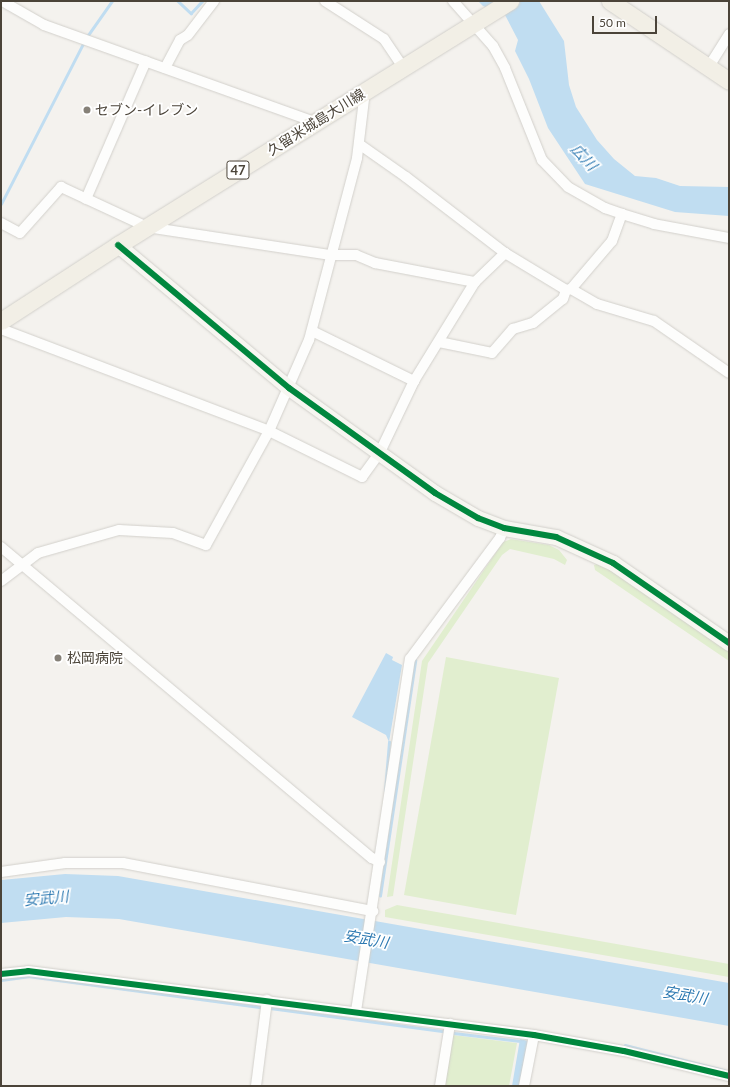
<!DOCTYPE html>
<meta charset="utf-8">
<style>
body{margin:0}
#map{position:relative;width:730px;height:1087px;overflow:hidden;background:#f4f2ee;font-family:Lato,"Noto Sans JP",sans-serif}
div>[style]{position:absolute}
.green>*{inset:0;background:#e1eecf}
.water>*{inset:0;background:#c0ddf1}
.stream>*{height:2.5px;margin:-1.25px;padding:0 1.25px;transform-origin:1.25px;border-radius:1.25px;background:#c0ddf1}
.roads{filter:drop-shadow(0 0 1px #d2d0cb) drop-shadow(0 0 1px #d2d0cb)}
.street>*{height:10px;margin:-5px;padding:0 5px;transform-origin:5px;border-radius:5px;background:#fdfdfc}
.secondary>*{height:15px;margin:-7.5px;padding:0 7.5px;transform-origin:7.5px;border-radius:7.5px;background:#f7f6f1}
.primary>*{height:17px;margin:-8.5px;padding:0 8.5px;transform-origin:8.5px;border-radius:8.5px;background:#f2efe6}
.cycleway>*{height:6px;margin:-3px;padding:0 3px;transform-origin:3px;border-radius:3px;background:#00873e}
.dots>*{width:11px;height:11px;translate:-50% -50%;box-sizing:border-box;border:2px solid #fff;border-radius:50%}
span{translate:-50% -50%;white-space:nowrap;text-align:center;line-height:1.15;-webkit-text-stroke:3.5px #fff;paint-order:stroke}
.shield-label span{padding:1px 3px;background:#fff;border:1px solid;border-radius:3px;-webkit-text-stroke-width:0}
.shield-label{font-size:13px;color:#4b4439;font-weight:700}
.poi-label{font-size:14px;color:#4b4439}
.left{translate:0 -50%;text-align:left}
.street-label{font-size:14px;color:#4b4439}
.water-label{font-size:15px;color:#2e7ab2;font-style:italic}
.frame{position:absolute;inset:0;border:2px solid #4b4439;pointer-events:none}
.scale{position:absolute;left:592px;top:16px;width:65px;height:18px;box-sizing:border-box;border:2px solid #4b4439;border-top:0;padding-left:5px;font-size:12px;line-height:14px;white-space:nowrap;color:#4b4439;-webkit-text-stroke:3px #fff;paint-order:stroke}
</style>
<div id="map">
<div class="green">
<div style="clip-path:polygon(511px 539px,549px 545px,559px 550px,567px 560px,565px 565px,554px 559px,510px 549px,502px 555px,428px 663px,393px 896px,387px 897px,422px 661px,503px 542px)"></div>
<div style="clip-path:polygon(600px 563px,729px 651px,729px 661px,595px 570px,594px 565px)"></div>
<div style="clip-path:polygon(446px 657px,559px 678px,516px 915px,404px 895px)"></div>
<div style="clip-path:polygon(397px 905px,729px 964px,729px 977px,385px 917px,385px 910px)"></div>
<div style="clip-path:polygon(453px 1035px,517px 1043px,509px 1086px,445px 1086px)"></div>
</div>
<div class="water">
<div style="clip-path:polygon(478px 1px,539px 1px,564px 41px,569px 85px,576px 107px,597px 140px,614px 159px,635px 176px,656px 178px,680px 186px,729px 187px,729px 216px,675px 212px,585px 184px,548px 128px,529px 79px,515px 51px,518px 40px,505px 15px,483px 6px)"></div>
<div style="clip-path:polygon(386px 653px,393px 657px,392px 660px,402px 665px,389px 742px,386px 735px,352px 717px)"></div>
<div style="clip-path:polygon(65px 874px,118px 876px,729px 983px,729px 1026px,119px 919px,66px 917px,1px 923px,1px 880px)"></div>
<div style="clip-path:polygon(520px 1039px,528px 1041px,519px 1086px,512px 1086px)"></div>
</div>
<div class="stream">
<div style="left:178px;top:1px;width:18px;rotate:43deg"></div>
<div style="left:191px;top:13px;width:16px;rotate:-47deg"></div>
<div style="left:86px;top:38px;width:45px;rotate:-54.9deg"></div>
<div style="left:1px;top:204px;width:182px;rotate:-62.9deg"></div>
<div style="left:385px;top:791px;width:49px;rotate:-85.3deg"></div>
<div style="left:380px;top:896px;width:238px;rotate:-81.5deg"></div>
<div style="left:1px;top:980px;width:27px;rotate:-8deg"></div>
<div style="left:28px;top:976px;width:235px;rotate:7.6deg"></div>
<div style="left:270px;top:1008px;width:175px;rotate:7.6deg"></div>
<div style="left:454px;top:1033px;width:66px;rotate:6.9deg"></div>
<div style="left:625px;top:1045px;width:102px;rotate:14.2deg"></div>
</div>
<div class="roads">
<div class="street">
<div style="left:2px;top:1px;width:48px;rotate:29.7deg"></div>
<div style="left:44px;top:25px;width:288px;rotate:19.7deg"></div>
<div style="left:325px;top:1px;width:70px;rotate:32.8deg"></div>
<div style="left:384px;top:39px;width:34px;rotate:56deg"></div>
<div style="left:453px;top:1px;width:60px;rotate:48.4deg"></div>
<div style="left:493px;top:46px;width:25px;rotate:61deg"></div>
<div style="left:505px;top:68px;width:99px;rotate:68.1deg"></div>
<div style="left:542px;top:160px;width:37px;rotate:46deg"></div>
<div style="left:568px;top:187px;width:43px;rotate:29.6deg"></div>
<div style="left:605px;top:208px;width:18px;rotate:19deg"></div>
<div style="left:622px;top:214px;width:34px;rotate:17deg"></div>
<div style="left:654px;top:224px;width:76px;rotate:10.6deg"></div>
<div style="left:165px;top:68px;width:32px;rotate:-62deg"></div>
<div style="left:180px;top:40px;width:9px;rotate:-32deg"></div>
<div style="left:188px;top:35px;width:43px;rotate:-52.6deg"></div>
<div style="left:708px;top:68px;width:40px;rotate:-58deg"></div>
<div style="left:359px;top:144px;width:57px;rotate:35.1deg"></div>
<div style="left:406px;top:177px;width:125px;rotate:37.5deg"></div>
<div style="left:86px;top:199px;width:150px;rotate:-66.5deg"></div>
<div style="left:1px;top:223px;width:21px;rotate:28deg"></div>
<div style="left:20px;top:233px;width:62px;rotate:-48.3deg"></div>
<div style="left:61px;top:187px;width:95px;rotate:24.9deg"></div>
<div style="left:147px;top:227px;width:186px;rotate:8.7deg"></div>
<div style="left:331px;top:255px;width:25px"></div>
<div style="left:356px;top:255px;width:21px;rotate:23deg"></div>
<div style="left:375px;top:263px;width:102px;rotate:10.8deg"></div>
<div style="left:475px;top:282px;width:42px;rotate:-44deg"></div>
<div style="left:505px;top:253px;width:71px;rotate:31.2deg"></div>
<div style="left:566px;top:290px;width:5px;rotate:-11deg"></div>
<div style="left:571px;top:289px;width:63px;rotate:-49.5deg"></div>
<div style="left:612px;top:241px;width:29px;rotate:-70deg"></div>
<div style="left:571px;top:289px;width:30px;rotate:30deg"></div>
<div style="left:597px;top:304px;width:59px;rotate:16.6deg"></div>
<div style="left:654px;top:321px;width:91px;rotate:34.7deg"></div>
<div style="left:1px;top:329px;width:287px;rotate:20.8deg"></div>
<div style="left:269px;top:431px;width:104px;rotate:26.3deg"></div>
<div style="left:362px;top:477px;width:31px;rotate:-54deg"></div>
<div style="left:380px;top:452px;width:79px;rotate:-64.4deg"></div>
<div style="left:414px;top:381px;width:116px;rotate:-58.4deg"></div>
<div style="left:312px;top:331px;width:114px;rotate:26.1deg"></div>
<div style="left:439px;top:342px;width:54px;rotate:11.7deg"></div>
<div style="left:492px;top:353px;width:32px;rotate:-49deg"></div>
<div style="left:513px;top:329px;width:21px;rotate:-17deg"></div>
<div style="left:533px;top:323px;width:38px;rotate:-39deg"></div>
<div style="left:563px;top:299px;width:9px;rotate:-72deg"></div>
<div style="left:1px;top:547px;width:484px;rotate:40deg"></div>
<div style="left:372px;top:858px;width:9px;rotate:27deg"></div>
<div style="left:1px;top:581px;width:46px;rotate:-37.1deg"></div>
<div style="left:38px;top:553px;width:84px;rotate:-15.9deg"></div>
<div style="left:119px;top:530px;width:54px;rotate:3.2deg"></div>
<div style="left:173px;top:533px;width:35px;rotate:20deg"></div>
<div style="left:206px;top:545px;width:130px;rotate:-61.1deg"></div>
<div style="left:269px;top:431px;width:99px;rotate:-66.3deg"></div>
<div style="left:309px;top:340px;width:188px;rotate:-75.2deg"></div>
<div style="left:357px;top:158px;width:67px;rotate:-83.2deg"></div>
<div style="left:1px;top:872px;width:65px;rotate:-8deg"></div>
<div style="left:65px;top:863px;width:58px"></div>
<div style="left:123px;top:863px;width:255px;rotate:10.9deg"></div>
<div style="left:1px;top:974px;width:27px;rotate:-6deg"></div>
<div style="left:28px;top:971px;width:510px;rotate:7.21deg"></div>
<div style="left:534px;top:1035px;width:91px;rotate:10.1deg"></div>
<div style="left:624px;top:1051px;width:108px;rotate:13.4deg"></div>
<div style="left:356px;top:1011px;width:356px;rotate:-81.3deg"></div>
<div style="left:410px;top:659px;width:151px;rotate:-53.4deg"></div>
<div style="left:500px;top:538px;width:11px;rotate:-68deg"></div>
<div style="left:256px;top:1086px;width:87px;rotate:-82.7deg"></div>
<div style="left:440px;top:1086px;width:63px;rotate:-80.8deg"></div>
<div style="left:524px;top:1086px;width:52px;rotate:-78.9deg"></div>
</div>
<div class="secondary">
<div style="left:118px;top:245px;width:223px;rotate:39.9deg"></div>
<div style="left:289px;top:388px;width:180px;rotate:35.7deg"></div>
<div style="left:435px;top:493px;width:50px;rotate:30.2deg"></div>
<div style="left:478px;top:518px;width:28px;rotate:21deg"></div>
<div style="left:504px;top:528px;width:53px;rotate:9.8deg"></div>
<div style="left:556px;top:537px;width:63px;rotate:24.5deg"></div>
<div style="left:613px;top:563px;width:141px;rotate:34.6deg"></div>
</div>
<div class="primary">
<div style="left:610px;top:1px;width:143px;rotate:33.9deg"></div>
<div style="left:1px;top:321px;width:140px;rotate:-33deg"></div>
<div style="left:118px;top:245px;width:462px;rotate:-31.9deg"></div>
</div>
</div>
<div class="cycleway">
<div style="left:118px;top:245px;width:223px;rotate:39.9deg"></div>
<div style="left:289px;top:388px;width:180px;rotate:35.7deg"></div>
<div style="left:435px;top:493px;width:50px;rotate:30.2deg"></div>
<div style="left:478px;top:518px;width:28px;rotate:21deg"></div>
<div style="left:504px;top:528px;width:53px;rotate:9.8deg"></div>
<div style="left:556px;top:537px;width:63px;rotate:24.5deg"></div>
<div style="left:613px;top:563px;width:141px;rotate:34.6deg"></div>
<div style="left:1px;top:974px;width:27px;rotate:-6deg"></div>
<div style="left:28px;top:971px;width:510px;rotate:7.21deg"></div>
<div style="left:534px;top:1035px;width:91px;rotate:10.1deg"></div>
<div style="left:624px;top:1051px;width:108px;rotate:13.4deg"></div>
</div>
<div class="dots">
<div style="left:87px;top:110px;background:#868178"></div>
<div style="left:58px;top:658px;background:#868178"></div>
</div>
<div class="shield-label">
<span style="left:238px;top:170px">47</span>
</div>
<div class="poi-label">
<span class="left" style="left:95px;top:110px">セブン-イレブン</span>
<span class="left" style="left:67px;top:658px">松岡病院</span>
</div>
<div class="street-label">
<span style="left:316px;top:122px;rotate:-32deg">久留米城島大川線</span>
</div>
<div class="water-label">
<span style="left:584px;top:157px;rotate:47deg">広川</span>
<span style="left:46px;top:898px;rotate:-5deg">安武川</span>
<span style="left:366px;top:939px;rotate:10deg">安武川</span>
<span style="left:685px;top:995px;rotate:10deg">安武川</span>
</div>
<div class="frame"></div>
<div class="scale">50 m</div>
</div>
